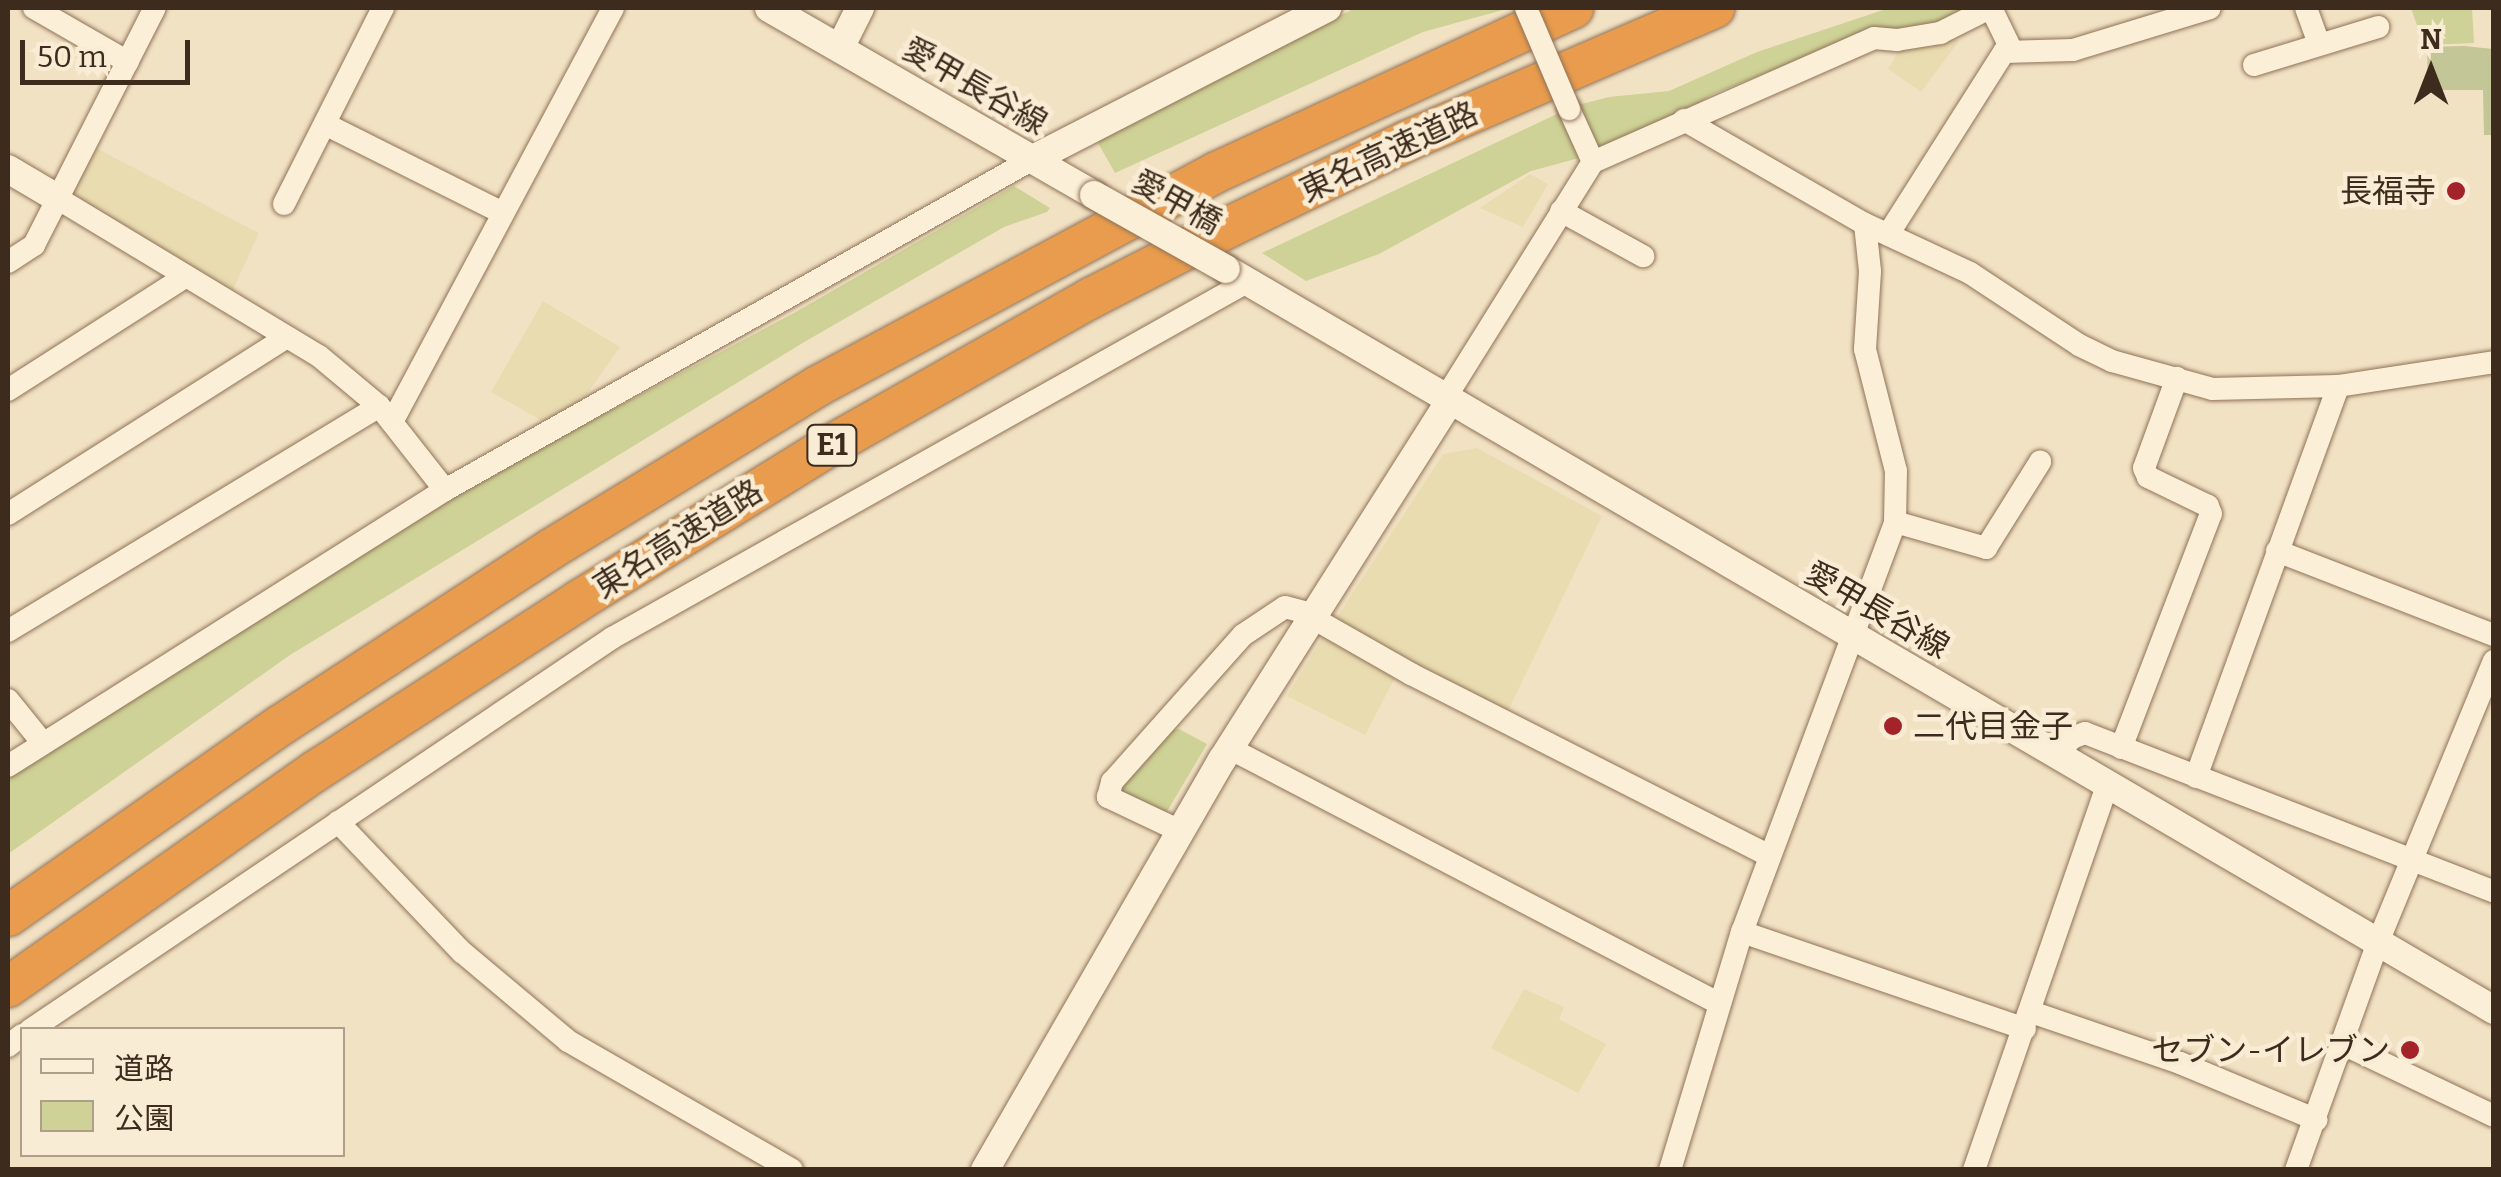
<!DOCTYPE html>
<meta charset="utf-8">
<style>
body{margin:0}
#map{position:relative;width:2501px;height:1177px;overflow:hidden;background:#f2e2c4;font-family:Bitter,"Noto Sans JP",serif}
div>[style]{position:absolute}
.farmland>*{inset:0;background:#e9dcb0}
.green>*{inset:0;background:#ced296}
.cemetery>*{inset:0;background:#c3c696}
.roads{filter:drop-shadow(0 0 2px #8f7258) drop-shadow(0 0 2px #8f7258)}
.minor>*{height:22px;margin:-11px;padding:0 11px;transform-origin:11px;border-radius:11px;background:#fcefd8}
.tertiary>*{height:28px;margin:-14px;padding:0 14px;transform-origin:14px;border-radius:14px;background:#fcefd8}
.motorway>*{height:40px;margin:-20px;padding:0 20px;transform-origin:20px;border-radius:20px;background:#e99c4d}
.bridges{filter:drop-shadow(0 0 2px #8f7258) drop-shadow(0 0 2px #8f7258)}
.minor-bridge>*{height:22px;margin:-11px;padding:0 11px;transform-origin:11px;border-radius:11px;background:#fcefd8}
.tertiary-bridge>*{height:28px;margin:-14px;padding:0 14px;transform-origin:14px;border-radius:14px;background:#fcefd8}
.dots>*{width:28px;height:28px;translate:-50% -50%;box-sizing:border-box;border:5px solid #f9ecd4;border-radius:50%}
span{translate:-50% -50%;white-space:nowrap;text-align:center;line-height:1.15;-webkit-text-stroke:9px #f9ecd4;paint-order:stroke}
.shield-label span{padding:2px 8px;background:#f9ecd4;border:2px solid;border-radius:8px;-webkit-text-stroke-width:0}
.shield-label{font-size:30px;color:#3d2b1d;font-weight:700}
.street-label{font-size:32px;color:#3d2b1d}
.poi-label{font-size:32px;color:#3d2b1d}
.right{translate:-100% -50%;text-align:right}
.left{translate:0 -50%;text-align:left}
.frame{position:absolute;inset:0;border:10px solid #3d2b1d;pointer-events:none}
.legend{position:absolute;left:20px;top:1027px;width:325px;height:130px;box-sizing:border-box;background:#f9ecd4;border:2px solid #ae9f8b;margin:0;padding:12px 18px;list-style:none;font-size:30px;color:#3d2b1d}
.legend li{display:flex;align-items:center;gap:20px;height:50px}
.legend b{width:50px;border:2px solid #ae9f8b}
.north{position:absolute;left:2381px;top:20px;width:100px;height:100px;-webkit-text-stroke:8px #f9ecd4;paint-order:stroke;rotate:0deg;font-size:28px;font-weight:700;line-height:40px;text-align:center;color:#3d2b1d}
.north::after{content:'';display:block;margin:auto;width:35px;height:45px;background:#3d2b1d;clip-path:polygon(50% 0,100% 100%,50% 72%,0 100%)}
.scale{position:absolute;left:20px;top:40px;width:170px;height:45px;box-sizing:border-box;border:5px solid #3d2b1d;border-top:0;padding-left:12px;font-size:30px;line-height:35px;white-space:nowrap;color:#3d2b1d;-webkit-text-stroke:8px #f9ecd4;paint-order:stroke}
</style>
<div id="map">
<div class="farmland">
<div style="clip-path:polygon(1950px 38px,1959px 41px,1921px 92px,1888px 69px,1899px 50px)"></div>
<div style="clip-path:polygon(94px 147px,259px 233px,231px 294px,68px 195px)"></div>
<div style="clip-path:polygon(1530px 174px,1548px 184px,1523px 227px,1480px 208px)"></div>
<div style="clip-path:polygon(543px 301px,620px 347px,582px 401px,544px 422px,491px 392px)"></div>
<div style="clip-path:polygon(1477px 448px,1602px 516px,1506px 715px,1332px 625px,1443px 454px)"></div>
<div style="clip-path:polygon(1326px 632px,1399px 670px,1365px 735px,1287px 696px)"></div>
<div style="clip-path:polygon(1524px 989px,1564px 1007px,1559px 1019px,1606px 1044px,1578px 1093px,1491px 1048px)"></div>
</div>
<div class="green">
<div style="clip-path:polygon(1355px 8px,1510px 8px,1423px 32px,1115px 173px,1098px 143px,1100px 138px)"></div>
<div style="clip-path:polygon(1889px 8px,1973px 8px,1939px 28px,1874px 30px,1713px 94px,1663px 124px,1594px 154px,1531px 171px,1379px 254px,1306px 281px,1262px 253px,1574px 106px,1609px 97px,1669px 91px,1757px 52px)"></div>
<div style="clip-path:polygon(2411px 8px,2472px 8px,2474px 43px,2424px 45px)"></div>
<div style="clip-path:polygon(1014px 186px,1050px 208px,1047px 212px,1004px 227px,806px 341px,290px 655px,8px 854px,8px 777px,441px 501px,794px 313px)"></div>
<div style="clip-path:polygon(1179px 729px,1207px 744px,1165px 815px,1124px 796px,1121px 786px,1165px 731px)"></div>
</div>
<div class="cemetery">
<div style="clip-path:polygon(2464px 46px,2493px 49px,2493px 135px,2484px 135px,2483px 90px,2428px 90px,2427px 47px)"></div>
</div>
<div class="roads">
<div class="minor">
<div style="left:34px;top:8px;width:108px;rotate:29.9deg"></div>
<div style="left:1991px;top:8px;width:46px;rotate:64deg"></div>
<div style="left:2306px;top:8px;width:38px;rotate:70deg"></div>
<div style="left:2254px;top:65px;width:130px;rotate:-17deg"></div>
<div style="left:1569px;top:109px;width:58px;rotate:65.6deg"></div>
<div style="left:1684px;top:120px;width:209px;rotate:29.9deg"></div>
<div style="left:1865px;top:224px;width:116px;rotate:25deg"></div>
<div style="left:1970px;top:273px;width:131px;rotate:33.4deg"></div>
<div style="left:2079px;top:345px;width:37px;rotate:26deg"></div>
<div style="left:2112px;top:361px;width:104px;rotate:15.6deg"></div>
<div style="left:2212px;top:389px;width:126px;rotate:-1.4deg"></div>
<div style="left:2338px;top:386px;width:158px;rotate:-8.7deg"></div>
<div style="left:325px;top:124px;width:197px;rotate:26.6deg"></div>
<div style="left:57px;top:198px;width:306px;rotate:31.1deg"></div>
<div style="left:319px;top:356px;width:78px;rotate:39.8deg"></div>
<div style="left:379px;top:406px;width:107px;rotate:51.8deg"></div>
<div style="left:284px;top:204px;width:220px;rotate:-63.2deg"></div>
<div style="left:1561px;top:211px;width:94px;rotate:28.8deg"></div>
<div style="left:1889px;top:233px;width:214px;rotate:-57.6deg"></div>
<div style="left:2004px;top:52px;width:69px;rotate:-1.7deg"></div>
<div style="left:2073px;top:50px;width:143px;rotate:-17deg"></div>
<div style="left:8px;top:262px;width:31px;rotate:-33deg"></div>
<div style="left:34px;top:245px;width:266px;rotate:-63deg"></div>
<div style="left:8px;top:390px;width:210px;rotate:-32.6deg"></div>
<div style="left:1450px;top:401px;width:12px;rotate:-85deg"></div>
<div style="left:1451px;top:389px;width:268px;rotate:-58deg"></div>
<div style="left:1593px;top:162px;width:307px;rotate:-23.8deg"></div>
<div style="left:1874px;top:38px;width:23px;rotate:5deg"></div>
<div style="left:1897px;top:40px;width:44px;rotate:-9.2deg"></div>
<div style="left:1940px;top:33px;width:56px;rotate:-26.6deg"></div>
<div style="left:392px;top:422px;width:469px;rotate:-61.9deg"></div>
<div style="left:8px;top:514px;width:330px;rotate:-32.4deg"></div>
<div style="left:1895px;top:522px;width:95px;rotate:15.9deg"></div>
<div style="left:1986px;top:548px;width:102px;rotate:-57.9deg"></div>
<div style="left:2277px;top:551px;width:233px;rotate:21.2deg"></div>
<div style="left:1311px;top:617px;width:115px;rotate:29.7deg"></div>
<div style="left:1411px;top:674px;width:402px;rotate:26.9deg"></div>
<div style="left:8px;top:631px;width:434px;rotate:-31.2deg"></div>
<div style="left:8px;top:700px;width:54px;rotate:51deg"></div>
<div style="left:1229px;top:748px;width:551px;rotate:27.54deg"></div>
<div style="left:2121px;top:748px;width:251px;rotate:-69deg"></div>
<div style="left:2211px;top:514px;width:9px;rotate:-111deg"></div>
<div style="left:2208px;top:506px;width:67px;rotate:-154.2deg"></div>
<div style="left:2148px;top:477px;width:10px;rotate:-114deg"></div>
<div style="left:2144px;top:468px;width:96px;rotate:-69.9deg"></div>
<div style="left:2058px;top:753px;width:21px;rotate:-47deg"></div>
<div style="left:2072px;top:738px;width:14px;rotate:-21deg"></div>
<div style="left:2085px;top:733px;width:439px;rotate:21.2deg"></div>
<div style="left:8px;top:766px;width:517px;rotate:-32.28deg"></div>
<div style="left:445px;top:490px;width:675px;rotate:-29.38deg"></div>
<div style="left:2196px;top:777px;width:416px;rotate:-70deg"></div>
<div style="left:338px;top:822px;width:180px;rotate:46.4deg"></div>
<div style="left:462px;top:952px;width:138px;rotate:40deg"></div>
<div style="left:568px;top:1041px;width:258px;rotate:29.9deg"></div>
<div style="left:1180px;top:831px;width:80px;rotate:-154.7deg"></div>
<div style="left:1108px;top:797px;width:16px;rotate:-75deg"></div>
<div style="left:1112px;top:782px;width:197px;rotate:-48.3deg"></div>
<div style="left:1243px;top:635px;width:50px;rotate:-33.7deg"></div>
<div style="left:1285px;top:607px;width:28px;rotate:15deg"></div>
<div style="left:1742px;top:932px;width:299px;rotate:18.9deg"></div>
<div style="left:2031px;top:1012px;width:157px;rotate:18.9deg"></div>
<div style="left:2180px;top:1063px;width:148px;rotate:22.6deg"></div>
<div style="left:30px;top:1030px;width:702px;rotate:-33.96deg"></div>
<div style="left:612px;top:638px;width:728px;rotate:-29.28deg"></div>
<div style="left:2343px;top:1044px;width:167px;rotate:25.5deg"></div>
<div style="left:8px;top:1046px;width:18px;rotate:-38deg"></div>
<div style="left:1670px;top:1170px;width:249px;rotate:-73.2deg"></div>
<div style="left:1742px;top:932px;width:438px;rotate:-69.5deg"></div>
<div style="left:1895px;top:522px;width:51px;rotate:-88.9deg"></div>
<div style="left:1896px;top:471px;width:126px;rotate:-104.3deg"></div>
<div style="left:1865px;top:349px;width:78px;rotate:-86.3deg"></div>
<div style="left:1870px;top:271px;width:47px;rotate:-96.1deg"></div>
<div style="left:1974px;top:1170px;width:410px;rotate:-70.9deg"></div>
<div style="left:2296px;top:1170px;width:242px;rotate:-70.2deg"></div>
<div style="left:2378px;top:942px;width:304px;rotate:-67.6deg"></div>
</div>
<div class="tertiary">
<div style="left:769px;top:8px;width:375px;rotate:29.9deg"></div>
<div style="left:840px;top:48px;width:45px;rotate:-63.4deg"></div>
<div style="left:1033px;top:159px;width:331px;rotate:-27.2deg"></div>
<div style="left:8px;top:169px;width:57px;rotate:30.6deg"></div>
<div style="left:1226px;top:269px;width:1469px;rotate:30.3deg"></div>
<div style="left:985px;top:1170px;width:474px;rotate:-60deg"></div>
<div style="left:1222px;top:760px;width:425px;rotate:-57.6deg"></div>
</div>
<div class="motorway">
<div style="left:8px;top:916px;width:333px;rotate:-35deg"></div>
<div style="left:281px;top:725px;width:322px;rotate:-33.1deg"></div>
<div style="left:551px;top:549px;width:313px;rotate:-31.4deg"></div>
<div style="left:818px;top:386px;width:453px;rotate:-28.2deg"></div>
<div style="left:1217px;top:172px;width:392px;rotate:-24.7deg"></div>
<div style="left:8px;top:987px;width:378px;rotate:-35.1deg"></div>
<div style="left:317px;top:770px;width:311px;rotate:-32.9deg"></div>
<div style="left:578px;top:601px;width:297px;rotate:-31.7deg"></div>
<div style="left:831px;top:445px;width:299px;rotate:-29.5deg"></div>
<div style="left:1091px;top:298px;width:155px;rotate:-27.2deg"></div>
<div style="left:1229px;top:227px;width:198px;rotate:-25.8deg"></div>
<div style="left:1407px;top:141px;width:335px;rotate:-23.4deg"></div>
</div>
</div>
<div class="bridges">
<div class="minor-bridge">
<div style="left:1526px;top:8px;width:110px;rotate:66.9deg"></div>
</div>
<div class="tertiary-bridge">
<div style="left:1094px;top:195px;width:151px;rotate:29.3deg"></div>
</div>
</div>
<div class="dots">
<div style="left:2456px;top:191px;background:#a4222a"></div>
<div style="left:1893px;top:726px;background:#a4222a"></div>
<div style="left:2410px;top:1050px;background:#a4222a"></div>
</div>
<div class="shield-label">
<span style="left:832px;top:445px">E1</span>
</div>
<div class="street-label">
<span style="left:975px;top:86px;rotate:30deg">愛甲長谷線</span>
<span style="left:1389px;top:152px;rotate:-25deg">東名高速道路</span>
<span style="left:1177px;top:202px;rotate:29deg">愛甲橋</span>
<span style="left:678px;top:539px;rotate:-32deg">東名高速道路</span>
<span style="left:1877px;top:610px;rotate:30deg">愛甲長谷線</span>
</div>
<div class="poi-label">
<span class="right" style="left:2436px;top:191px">長福寺</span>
<span class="left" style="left:1913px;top:726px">二代目金子</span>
<span class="right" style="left:2390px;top:1050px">セブン-イレブン</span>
</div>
<div class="frame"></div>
<ul class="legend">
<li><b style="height:12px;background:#fcefd8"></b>道路</li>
<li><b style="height:28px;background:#ced296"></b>公園</li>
</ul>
<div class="north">N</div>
<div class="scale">50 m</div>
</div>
